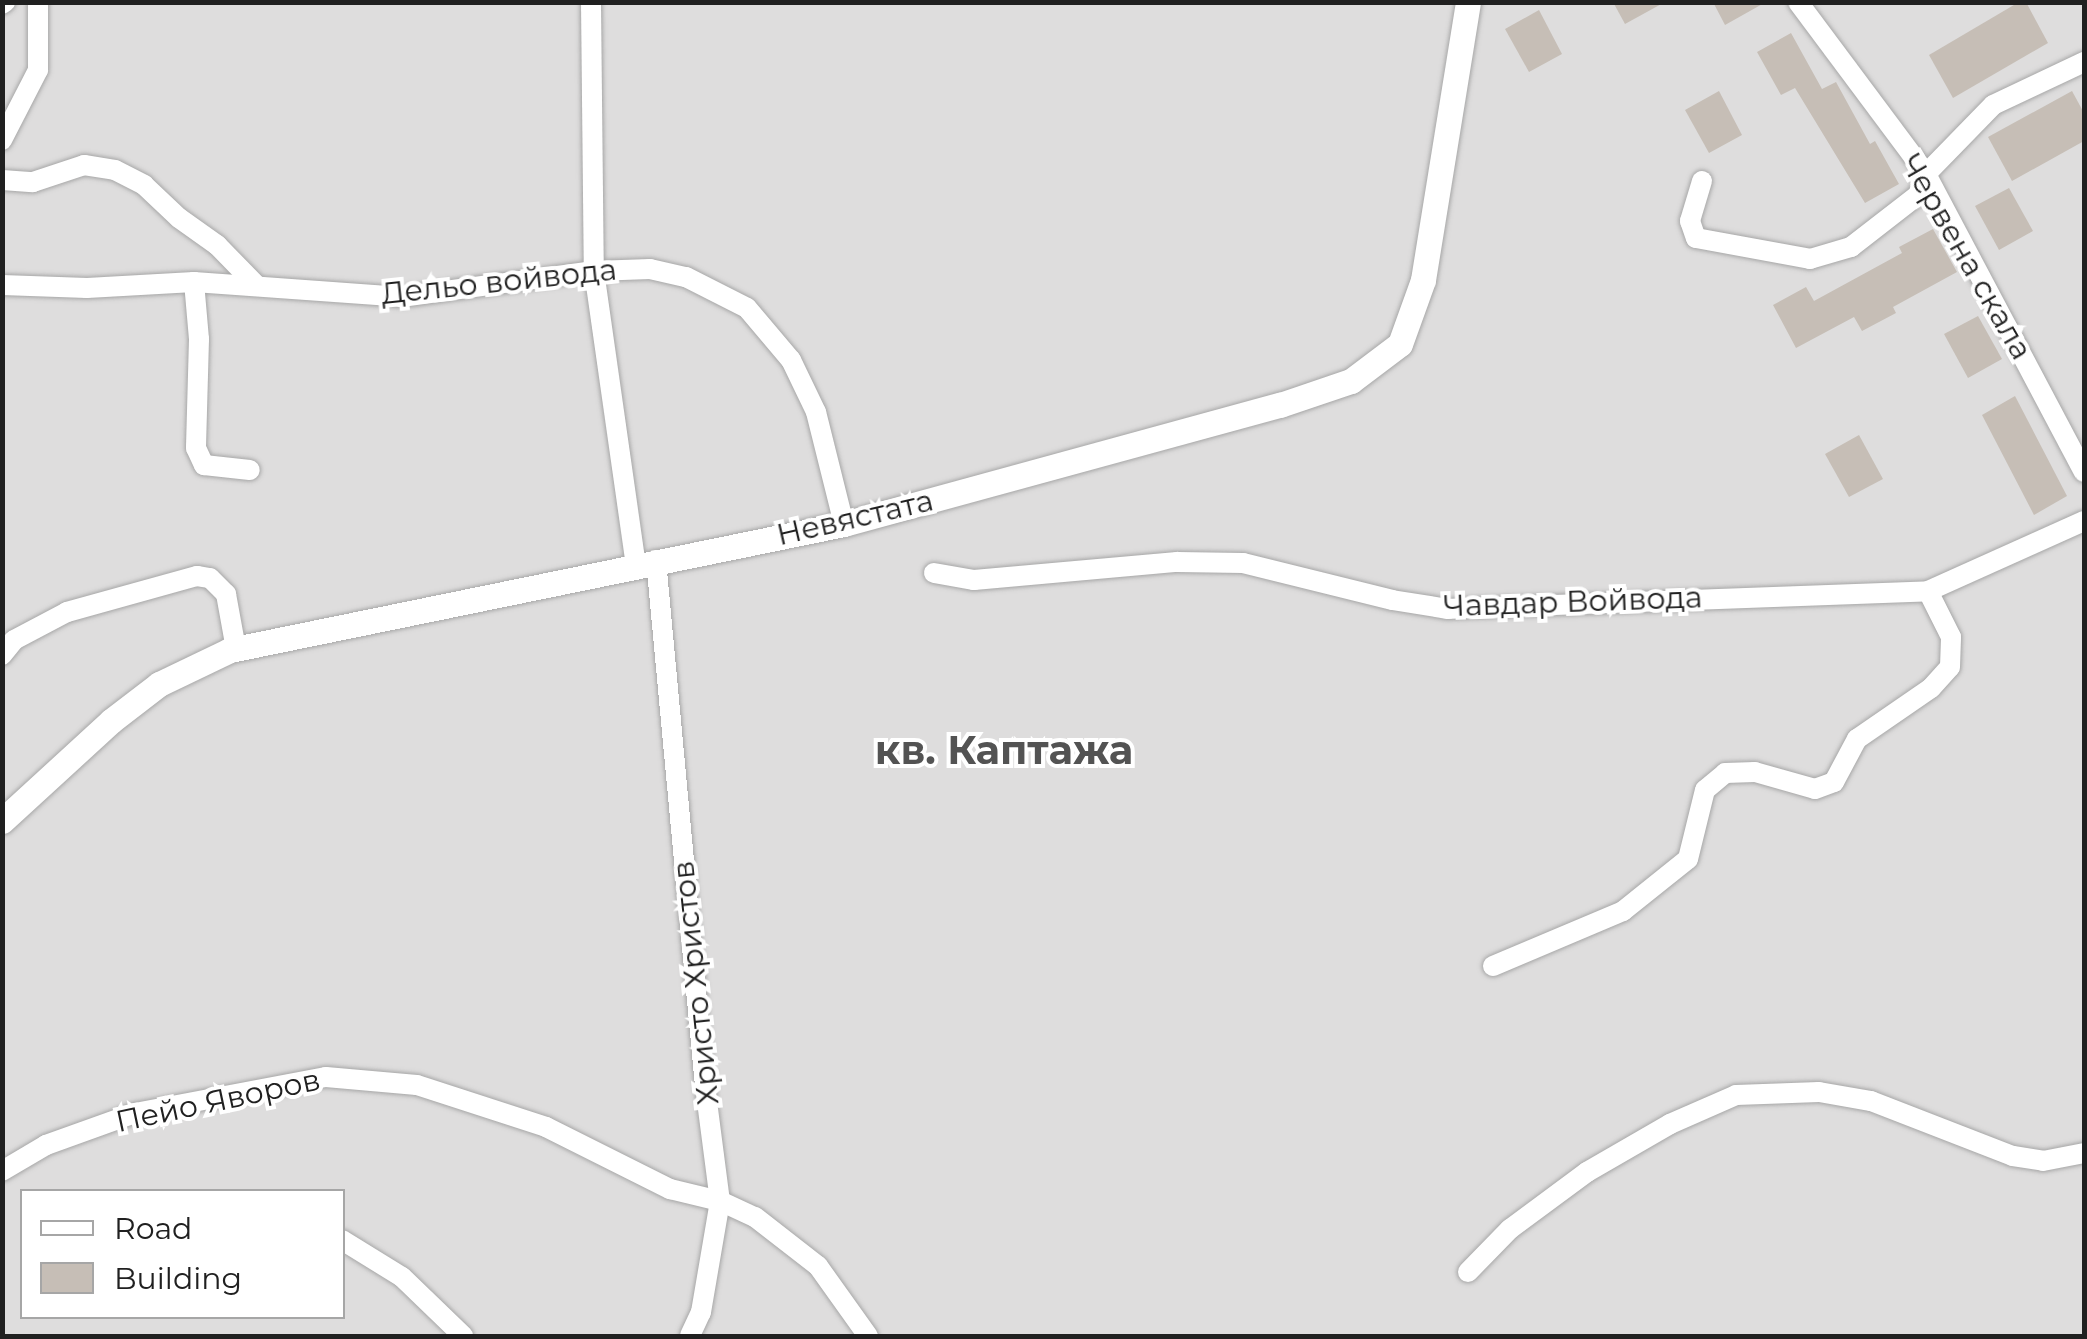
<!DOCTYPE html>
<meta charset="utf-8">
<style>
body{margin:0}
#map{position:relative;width:2087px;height:1339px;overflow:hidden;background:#f1eee7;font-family:Montserrat,sans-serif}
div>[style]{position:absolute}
.residential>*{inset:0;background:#dedddd}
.building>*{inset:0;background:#c6beb6}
.roads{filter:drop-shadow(0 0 2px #a7a7a7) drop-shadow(0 0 2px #a7a7a7)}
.minor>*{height:20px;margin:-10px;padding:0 10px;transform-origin:10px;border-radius:10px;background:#fff}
.tertiary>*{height:25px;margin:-12.5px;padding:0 12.5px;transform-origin:12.5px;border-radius:12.5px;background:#fff}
span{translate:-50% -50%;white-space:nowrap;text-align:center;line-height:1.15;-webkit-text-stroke:8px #fff;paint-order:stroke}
.street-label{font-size:30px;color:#202020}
.district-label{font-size:40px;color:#535353;font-weight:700}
.frame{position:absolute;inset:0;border:5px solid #202020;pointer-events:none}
.legend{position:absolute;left:20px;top:1189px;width:325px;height:130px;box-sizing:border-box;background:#fff;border:2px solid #a6a6a6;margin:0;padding:12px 18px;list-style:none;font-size:30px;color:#202020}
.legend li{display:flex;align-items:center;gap:20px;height:50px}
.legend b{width:50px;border:2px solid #a6a6a6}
</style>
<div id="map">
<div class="residential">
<div style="clip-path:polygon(evenodd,3px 3px,2084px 3px,2084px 1336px,3px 1336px,3px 3px,22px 1192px,342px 1192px,342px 1316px,22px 1316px,22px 1192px)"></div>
</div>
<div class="building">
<div style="clip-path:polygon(1613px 2px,1665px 2px,1625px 24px)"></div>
<div style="clip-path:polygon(1713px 2px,1766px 2px,1725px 25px)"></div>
<div style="clip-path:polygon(2019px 2px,2026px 2px,2048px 43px,1953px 98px,1929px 55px)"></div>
<div style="clip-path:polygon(1539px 10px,1562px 54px,1529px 72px,1505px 29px)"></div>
<div style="clip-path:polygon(1791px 33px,1822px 89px,1836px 82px,1870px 144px,1875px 141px,1899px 184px,1865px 203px,1795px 88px,1781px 95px,1757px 52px)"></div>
<div style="clip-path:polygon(1719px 91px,1742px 135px,1709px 153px,1685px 110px)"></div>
<div style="clip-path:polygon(2072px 91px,2084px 113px,2084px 141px,2012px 181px,1988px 137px)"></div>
<div style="clip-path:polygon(2009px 188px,2033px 231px,1999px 250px,1975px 206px)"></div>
<div style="clip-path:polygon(1933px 229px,1957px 272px,1893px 307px,1896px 313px,1862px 331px,1854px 317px,1796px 348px,1773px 305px,1806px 287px,1814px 301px,1902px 253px,1899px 247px)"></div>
<div style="clip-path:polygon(1978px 316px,2002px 359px,1968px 378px,1944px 334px)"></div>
<div style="clip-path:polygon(2015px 396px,2067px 496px,2034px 515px,1982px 415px)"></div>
<div style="clip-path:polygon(1859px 435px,1883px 479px,1849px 497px,1825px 454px)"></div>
</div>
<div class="roads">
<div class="minor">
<div style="left:591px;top:2px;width:269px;rotate:89.4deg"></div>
<div style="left:594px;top:271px;width:297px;rotate:81.9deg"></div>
<div style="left:1798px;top:2px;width:214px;rotate:53.3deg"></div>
<div style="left:1926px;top:174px;width:337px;rotate:62.1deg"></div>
<div style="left:2px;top:4px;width:4px;rotate:-34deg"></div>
<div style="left:2px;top:140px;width:79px;rotate:-62.8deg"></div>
<div style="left:38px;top:70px;width:68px;rotate:-90deg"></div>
<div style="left:2px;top:180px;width:31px;rotate:4deg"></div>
<div style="left:33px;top:182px;width:54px;rotate:-18.4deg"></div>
<div style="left:84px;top:165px;width:31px;rotate:9deg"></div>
<div style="left:115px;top:170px;width:33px;rotate:27deg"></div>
<div style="left:144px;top:185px;width:48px;rotate:43.3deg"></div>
<div style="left:179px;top:218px;width:47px;rotate:35.4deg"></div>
<div style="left:217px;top:245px;width:57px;rotate:45.7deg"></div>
<div style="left:1702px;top:181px;width:42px;rotate:106.7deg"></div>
<div style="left:1690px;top:221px;width:18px;rotate:71deg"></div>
<div style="left:1696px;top:238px;width:116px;rotate:10.4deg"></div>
<div style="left:1810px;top:259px;width:43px;rotate:-16.3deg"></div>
<div style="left:1851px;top:247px;width:85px;rotate:-37.8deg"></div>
<div style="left:1918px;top:195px;width:22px;rotate:-69deg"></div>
<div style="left:1926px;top:174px;width:96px;rotate:-45.8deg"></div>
<div style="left:1993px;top:105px;width:101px;rotate:-25.3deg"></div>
<div style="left:194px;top:282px;width:57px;rotate:85deg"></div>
<div style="left:199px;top:339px;width:109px;rotate:91.6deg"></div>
<div style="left:196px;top:448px;width:19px;rotate:65deg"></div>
<div style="left:204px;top:465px;width:46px;rotate:6.2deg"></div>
<div style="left:2px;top:285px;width:85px;rotate:2deg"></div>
<div style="left:87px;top:288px;width:107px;rotate:-3.2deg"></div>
<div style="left:194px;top:282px;width:208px;rotate:4.1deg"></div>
<div style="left:401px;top:297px;width:195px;rotate:-7.7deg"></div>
<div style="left:594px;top:271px;width:56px;rotate:-2deg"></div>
<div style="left:650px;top:269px;width:37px;rotate:13deg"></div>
<div style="left:686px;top:277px;width:68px;rotate:26.9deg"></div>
<div style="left:747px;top:308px;width:68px;rotate:49.8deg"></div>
<div style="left:791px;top:360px;width:58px;rotate:64.3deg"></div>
<div style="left:816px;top:412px;width:115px;rotate:76deg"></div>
<div style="left:656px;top:560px;width:528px;rotate:84.68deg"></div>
<div style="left:705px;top:1086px;width:116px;rotate:82.6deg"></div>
<div style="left:720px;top:1201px;width:113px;rotate:99.7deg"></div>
<div style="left:701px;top:1312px;width:26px;rotate:115deg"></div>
<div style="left:934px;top:573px;width:41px;rotate:9.9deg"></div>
<div style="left:974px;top:580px;width:204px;rotate:-5.1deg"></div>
<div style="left:1177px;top:562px;width:66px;rotate:0.9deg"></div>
<div style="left:1243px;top:563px;width:154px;rotate:13.9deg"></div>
<div style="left:1392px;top:600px;width:57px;rotate:9.1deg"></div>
<div style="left:1448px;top:609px;width:480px;rotate:-2.1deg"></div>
<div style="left:1928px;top:591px;width:171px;rotate:-24.2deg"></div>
<div style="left:2px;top:655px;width:19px;rotate:-51deg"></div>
<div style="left:14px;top:640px;width:60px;rotate:-27.8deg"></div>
<div style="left:67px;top:612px;width:135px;rotate:-15.5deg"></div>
<div style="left:197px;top:576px;width:13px;rotate:9deg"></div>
<div style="left:210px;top:578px;width:23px;rotate:45deg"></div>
<div style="left:226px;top:594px;width:56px;rotate:79.7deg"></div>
<div style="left:1493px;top:966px;width:141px;rotate:-22.9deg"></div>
<div style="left:1623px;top:911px;width:83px;rotate:-38.7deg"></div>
<div style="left:1688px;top:859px;width:71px;rotate:-76.2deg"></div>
<div style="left:1705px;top:790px;width:26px;rotate:-40deg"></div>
<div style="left:1725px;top:773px;width:30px;rotate:-2deg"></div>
<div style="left:1755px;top:772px;width:62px;rotate:15.8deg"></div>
<div style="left:1815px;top:789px;width:20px;rotate:-20deg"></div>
<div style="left:1834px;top:782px;width:49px;rotate:-61.9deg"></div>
<div style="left:1857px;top:739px;width:90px;rotate:-34.6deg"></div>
<div style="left:1931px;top:688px;width:28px;rotate:-48deg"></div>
<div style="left:1950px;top:667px;width:30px;rotate:-88deg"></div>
<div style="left:1951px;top:637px;width:51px;rotate:-116.6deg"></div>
<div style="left:2px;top:1171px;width:51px;rotate:-30.6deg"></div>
<div style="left:46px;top:1145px;width:95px;rotate:-19.8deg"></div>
<div style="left:135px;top:1113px;width:194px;rotate:-10.7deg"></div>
<div style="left:326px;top:1077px;width:91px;rotate:5deg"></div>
<div style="left:417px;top:1085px;width:136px;rotate:18deg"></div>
<div style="left:546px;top:1127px;width:139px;rotate:26.6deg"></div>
<div style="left:670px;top:1189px;width:51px;rotate:13.5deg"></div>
<div style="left:720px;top:1201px;width:38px;rotate:25deg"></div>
<div style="left:755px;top:1217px;width:80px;rotate:37.9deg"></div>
<div style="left:818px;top:1266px;width:86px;rotate:54.5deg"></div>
<div style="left:342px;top:1240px;width:70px;rotate:31.7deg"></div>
<div style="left:402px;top:1277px;width:85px;rotate:44deg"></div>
<div style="left:1468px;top:1272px;width:60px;rotate:-45.7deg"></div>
<div style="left:1510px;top:1229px;width:96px;rotate:-36.5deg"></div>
<div style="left:1587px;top:1172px;width:96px;rotate:-30deg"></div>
<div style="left:1670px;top:1124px;width:72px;rotate:-23.7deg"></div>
<div style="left:1736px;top:1095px;width:83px;rotate:-2.1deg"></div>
<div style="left:1819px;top:1092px;width:53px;rotate:9.8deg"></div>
<div style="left:1871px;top:1101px;width:152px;rotate:21.2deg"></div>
<div style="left:2013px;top:1156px;width:30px;rotate:9deg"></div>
<div style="left:2043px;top:1161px;width:42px;rotate:-11deg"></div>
</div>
<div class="tertiary">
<div style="left:2px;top:821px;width:148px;rotate:-42.5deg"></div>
<div style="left:111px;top:721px;width:61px;rotate:-37.6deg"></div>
<div style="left:159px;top:684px;width:79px;rotate:-25.6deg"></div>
<div style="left:230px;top:650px;width:627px;rotate:-11.6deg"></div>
<div style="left:844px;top:524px;width:452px;rotate:-15.3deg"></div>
<div style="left:1280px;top:405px;width:75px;rotate:-18.7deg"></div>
<div style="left:1351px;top:381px;width:61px;rotate:-37.1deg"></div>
<div style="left:1400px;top:344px;width:68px;rotate:-70.2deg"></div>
<div style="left:1423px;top:280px;width:282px;rotate:-80.8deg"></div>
</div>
</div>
<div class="street-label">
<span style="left:1966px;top:257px;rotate:60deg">Червена скала</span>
<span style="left:499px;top:282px;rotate:-6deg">Дельо войвода</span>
<span style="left:855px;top:518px;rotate:-13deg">Невястата</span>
<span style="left:1573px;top:602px;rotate:-2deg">Чавдар Войвода</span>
<span style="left:696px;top:983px;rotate:-96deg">Христо Христов</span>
<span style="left:218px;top:1101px;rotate:-12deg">Пейо Яворов</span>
</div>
<div class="district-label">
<span style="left:1004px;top:750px">кв. Каптажа</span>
</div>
<div class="frame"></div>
<ul class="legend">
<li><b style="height:12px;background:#fff"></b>Road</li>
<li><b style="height:28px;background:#c6beb6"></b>Building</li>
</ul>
</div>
